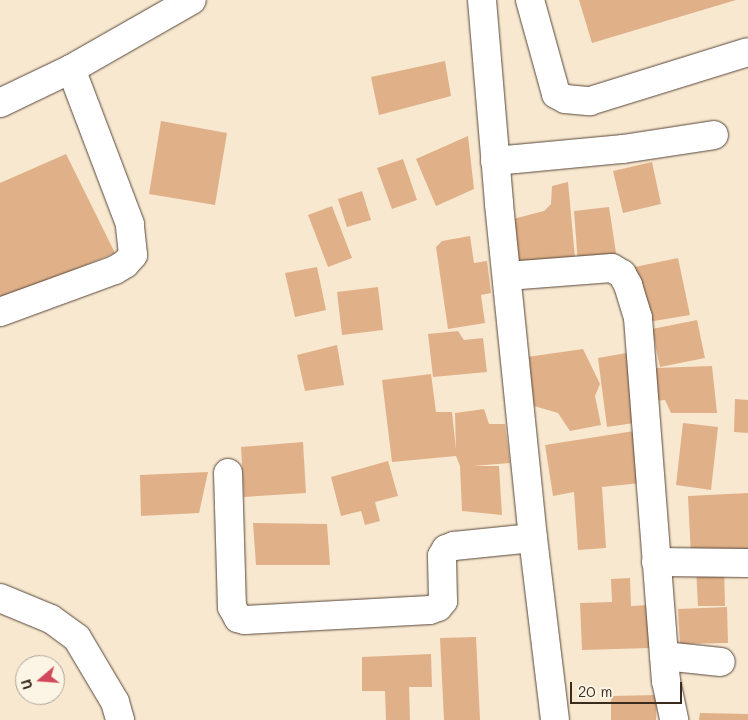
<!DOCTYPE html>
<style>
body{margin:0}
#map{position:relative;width:748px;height:720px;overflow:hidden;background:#f8e8d0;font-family:Mali,sans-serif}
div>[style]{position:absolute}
.building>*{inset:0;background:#e0b189}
.roads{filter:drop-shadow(0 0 1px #574639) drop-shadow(0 0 1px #574639)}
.minor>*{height:28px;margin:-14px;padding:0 14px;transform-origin:14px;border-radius:14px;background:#fff}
span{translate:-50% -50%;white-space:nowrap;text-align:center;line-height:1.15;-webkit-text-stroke:4.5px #fcf5e5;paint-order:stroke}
.north{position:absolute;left:15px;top:655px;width:50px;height:50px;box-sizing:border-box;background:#fcf5e5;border:1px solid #afa495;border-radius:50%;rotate:252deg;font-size:14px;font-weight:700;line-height:20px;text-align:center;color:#3b2a1e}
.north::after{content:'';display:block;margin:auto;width:18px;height:22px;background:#d1495b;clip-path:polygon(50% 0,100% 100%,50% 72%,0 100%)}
.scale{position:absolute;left:570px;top:682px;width:112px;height:22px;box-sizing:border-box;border:2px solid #3b2a1e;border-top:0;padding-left:6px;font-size:15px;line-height:18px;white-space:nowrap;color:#3b2a1e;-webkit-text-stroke:4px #fcf5e5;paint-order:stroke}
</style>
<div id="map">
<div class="building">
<div style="clip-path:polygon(579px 0,736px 0,592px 43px)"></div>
<div style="clip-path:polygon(445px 61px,451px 96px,379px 115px,371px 77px)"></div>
<div style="clip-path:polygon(161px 121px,227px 133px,215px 205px,149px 194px)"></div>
<div style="clip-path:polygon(468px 136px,474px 189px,436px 206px,416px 159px)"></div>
<div style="clip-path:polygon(66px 154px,115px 253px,0 300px,0 183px)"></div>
<div style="clip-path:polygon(403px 159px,417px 200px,392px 209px,377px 168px)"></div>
<div style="clip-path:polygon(652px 162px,661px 204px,623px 213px,613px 171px)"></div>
<div style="clip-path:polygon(568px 182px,575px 258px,509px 264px,505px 221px,544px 211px,551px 204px,552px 186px)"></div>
<div style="clip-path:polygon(362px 191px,371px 220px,347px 227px,338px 199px)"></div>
<div style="clip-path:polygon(332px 206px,352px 258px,328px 267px,308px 215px)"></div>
<div style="clip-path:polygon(609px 207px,618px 266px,578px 264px,574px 211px)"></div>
<div style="clip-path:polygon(470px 236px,474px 263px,487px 261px,491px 293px,481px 295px,485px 323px,448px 329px,436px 247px,442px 241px)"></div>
<div style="clip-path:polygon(678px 258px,690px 315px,642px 323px,625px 269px)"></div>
<div style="clip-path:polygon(317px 267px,326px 310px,295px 317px,285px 273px)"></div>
<div style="clip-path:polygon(378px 287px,383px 330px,342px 335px,337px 292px)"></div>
<div style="clip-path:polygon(697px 320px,705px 358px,660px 367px,652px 329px)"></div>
<div style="clip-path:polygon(458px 331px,464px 340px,483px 338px,487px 372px,433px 377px,428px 334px)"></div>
<div style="clip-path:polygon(337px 345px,344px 385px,305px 391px,297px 355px)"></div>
<div style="clip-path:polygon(583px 349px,600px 384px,595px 396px,601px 425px,570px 431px,558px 413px,534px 406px,527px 357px)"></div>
<div style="clip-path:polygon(632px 352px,641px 422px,607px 427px,598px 358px)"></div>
<div style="clip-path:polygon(712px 366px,717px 413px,671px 413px,665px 400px,654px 401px,655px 368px)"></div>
<div style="clip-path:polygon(431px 374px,436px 412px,452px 412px,456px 450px,455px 413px,484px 409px,489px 424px,505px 424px,510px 463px,473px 466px,499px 466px,502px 515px,462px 511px,460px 466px,456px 456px,392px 462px,382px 380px)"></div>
<div style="clip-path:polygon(735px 399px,748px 400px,748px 433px,734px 432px)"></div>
<div style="clip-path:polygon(683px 423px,718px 427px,711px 490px,676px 485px)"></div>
<div style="clip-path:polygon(634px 431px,641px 483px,602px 487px,606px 548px,578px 550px,574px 492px,553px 496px,545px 445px)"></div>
<div style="clip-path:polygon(303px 442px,306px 493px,244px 497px,241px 447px)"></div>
<div style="clip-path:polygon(388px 461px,398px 496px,375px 502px,380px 521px,365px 525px,361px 511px,341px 516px,331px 477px)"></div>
<div style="clip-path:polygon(208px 472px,199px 513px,141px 516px,140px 475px)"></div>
<div style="clip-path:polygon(748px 493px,748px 554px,691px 556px,688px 496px)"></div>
<div style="clip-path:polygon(253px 523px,327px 524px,330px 565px,256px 565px)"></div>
<div style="clip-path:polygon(724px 567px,725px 606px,698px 606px,696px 568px)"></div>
<div style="clip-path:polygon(630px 578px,631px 606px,649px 605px,650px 648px,582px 650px,580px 603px,612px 602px,611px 579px)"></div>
<div style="clip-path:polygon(727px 607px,728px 643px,680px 644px,678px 609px)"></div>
<div style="clip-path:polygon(476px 637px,480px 720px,444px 720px,440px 638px)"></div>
<div style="clip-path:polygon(431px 654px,432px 687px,409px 687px,410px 720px,386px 720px,385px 691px,362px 691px,362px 657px)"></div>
<div style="clip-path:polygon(657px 695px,656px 720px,611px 720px,611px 696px)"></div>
<div style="clip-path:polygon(700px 713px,748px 714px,748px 720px,699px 720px)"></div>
</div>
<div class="roads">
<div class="minor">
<div style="left:482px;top:0;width:205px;rotate:85.2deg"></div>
<div style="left:499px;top:204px;width:336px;rotate:84.2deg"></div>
<div style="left:533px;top:538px;width:183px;rotate:83.1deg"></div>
<div style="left:530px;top:0;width:98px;rotate:74.5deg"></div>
<div style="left:556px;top:94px;width:10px;rotate:29deg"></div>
<div style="left:565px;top:99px;width:25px;rotate:5deg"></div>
<div style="left:590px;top:101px;width:165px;rotate:-17.2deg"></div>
<div style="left:0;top:103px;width:79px;rotate:-25.6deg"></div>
<div style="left:71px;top:69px;width:139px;rotate:-29.7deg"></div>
<div style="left:495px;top:161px;width:129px;rotate:-5.4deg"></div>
<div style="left:623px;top:149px;width:92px;rotate:-8.7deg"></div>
<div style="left:507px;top:276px;width:105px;rotate:-4.4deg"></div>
<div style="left:612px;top:268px;width:12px;rotate:31deg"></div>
<div style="left:622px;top:274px;width:13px;rotate:61deg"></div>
<div style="left:628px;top:285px;width:34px;rotate:73deg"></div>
<div style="left:638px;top:318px;width:364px;rotate:85.6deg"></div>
<div style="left:666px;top:681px;width:40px;rotate:78deg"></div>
<div style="left:0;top:312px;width:122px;rotate:-20.1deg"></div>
<div style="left:115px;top:270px;width:12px;rotate:-31deg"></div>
<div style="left:125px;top:264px;width:12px;rotate:-48deg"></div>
<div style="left:133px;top:255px;width:31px;rotate:-96deg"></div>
<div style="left:130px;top:224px;width:166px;rotate:-110.8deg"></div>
<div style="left:228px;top:473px;width:134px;rotate:88.3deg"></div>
<div style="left:232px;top:607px;width:13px;rotate:61deg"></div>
<div style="left:238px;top:618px;width:7px;rotate:16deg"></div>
<div style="left:245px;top:620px;width:185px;rotate:-3.1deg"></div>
<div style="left:430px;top:610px;width:9px;rotate:-21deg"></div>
<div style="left:438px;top:607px;width:8px;rotate:-50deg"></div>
<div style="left:443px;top:601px;width:45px;rotate:-91.3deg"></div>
<div style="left:442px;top:556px;width:8px;rotate:-60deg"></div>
<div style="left:446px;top:549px;width:9px;rotate:-21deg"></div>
<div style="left:454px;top:546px;width:79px;rotate:-5.8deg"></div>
<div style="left:656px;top:562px;width:92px;rotate:0.6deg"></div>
<div style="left:0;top:598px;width:55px;rotate:22.4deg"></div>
<div style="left:51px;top:619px;width:32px;rotate:36deg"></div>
<div style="left:77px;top:638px;width:74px;rotate:59.3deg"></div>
<div style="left:115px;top:702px;width:19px;rotate:74deg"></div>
<div style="left:664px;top:656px;width:57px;rotate:6deg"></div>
</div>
</div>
<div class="north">U</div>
<div class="scale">20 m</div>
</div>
